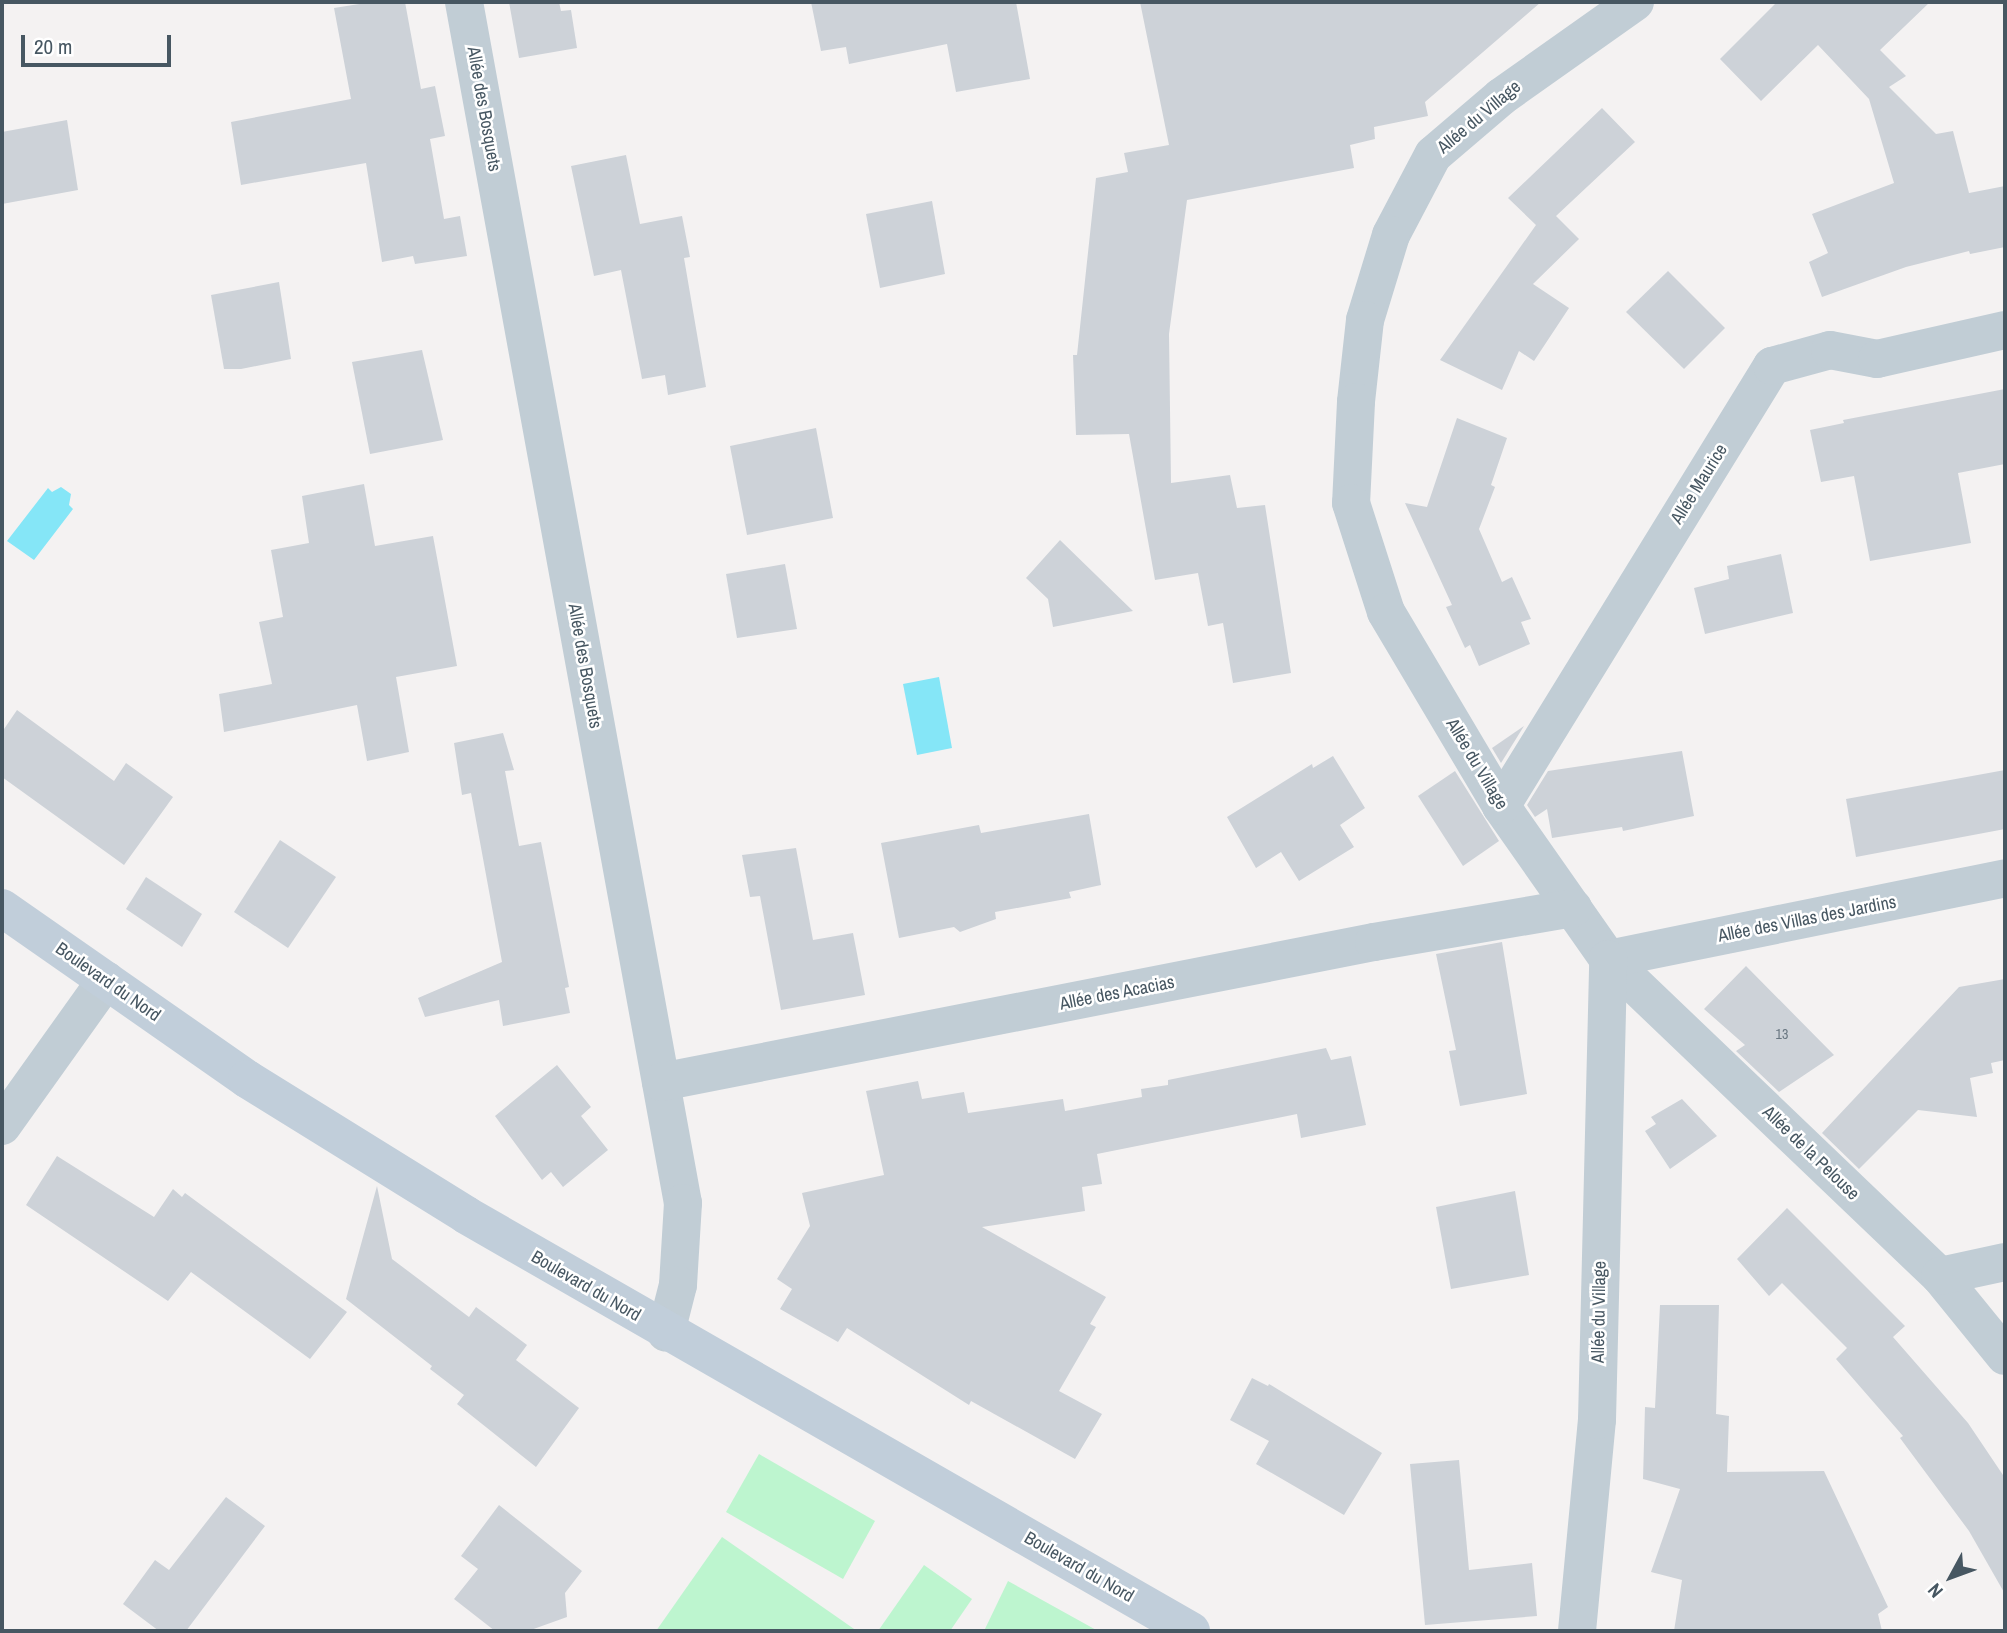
<!DOCTYPE html>
<meta charset="utf-8">
<style>
body{margin:0}
#map{position:relative;width:2007px;height:1633px;overflow:hidden;background:#f4f2f2;font-family:"Archivo Narrow",sans-serif}
div>[style]{position:absolute}
.green>*{inset:0;background:#bdf5cf}
.water>*{inset:0;background:#85e6f7}
.building>*{inset:0;background:#cdd2d8}
.street>*{height:38px;margin:-19px;padding:0 19px;transform-origin:19px;border-radius:19px;background:#c1cdd5}
.secondary>*{height:38px;margin:-19px;padding:0 19px;transform-origin:19px;border-radius:19px;background:#c1ceda}
span{translate:-50% -50%;white-space:nowrap;text-align:center;line-height:1.15;-webkit-text-stroke:5px #fff;paint-order:stroke}
.number-label{font-size:14px;color:#687680}
.number-label span{-webkit-text-stroke-width:0}
.street-label{font-size:18px;color:#475762}
.frame{position:absolute;inset:0;border:4px solid #475762;pointer-events:none}
.north{position:absolute;left:1916px;top:1542px;width:70px;height:70px;-webkit-text-stroke:5px #fff;paint-order:stroke;rotate:229deg;font-size:19px;font-weight:700;line-height:28px;text-align:center;color:#475762}
.north::after{content:'';display:block;margin:auto;width:24px;height:32px;background:#475762;clip-path:polygon(50% 0,100% 100%,50% 72%,0 100%)}
.scale{position:absolute;left:21px;top:35px;width:150px;height:32px;box-sizing:border-box;border:4px solid #475762;border-top:0;padding-left:9px;font-size:21px;line-height:24px;white-space:nowrap;color:#475762;-webkit-text-stroke:5px #fff;paint-order:stroke}
</style>
<div id="map">
<div class="green">
<div style="clip-path:polygon(759px 1454px,875px 1521px,843px 1579px,726px 1512px)"></div>
<div style="clip-path:polygon(722px 1537px,857px 1631px,656px 1631px)"></div>
<div style="clip-path:polygon(924px 1565px,972px 1599px,950px 1631px,878px 1631px)"></div>
<div style="clip-path:polygon(1008px 1581px,1098px 1631px,984px 1631px)"></div>
</div>
<div class="water">
<div style="clip-path:polygon(61px 487px,71px 494px,69px 505px,73px 509px,34px 560px,7px 541px,48px 488px,52px 492px)"></div>
<div style="clip-path:polygon(939px 677px,952px 748px,917px 755px,903px 684px)"></div>
</div>
<div class="building">
<div style="clip-path:polygon(372px 2px,405px 2px,421px 89px,435px 86px,445px 136px,430px 139px,444px 219px,460px 216px,467px 256px,415px 264px,413px 256px,382px 262px,366px 163px,241px 185px,231px 122px,351px 99px,334px 8px)"></div>
<div style="clip-path:polygon(509px 2px,559px 2px,561px 11px,571px 10px,577px 48px,519px 58px)"></div>
<div style="clip-path:polygon(811px 2px,1016px 2px,1030px 79px,956px 92px,947px 44px,849px 64px,846px 47px,821px 51px)"></div>
<div style="clip-path:polygon(1140px 2px,1541px 2px,1425px 102px,1428px 116px,1374px 127px,1375px 139px,1350px 145px,1354px 168px,1187px 200px,1169px 334px,1171px 483px,1230px 475px,1237px 508px,1265px 505px,1291px 673px,1233px 683px,1223px 623px,1208px 626px,1198px 573px,1155px 580px,1129px 434px,1076px 435px,1073px 355px,1077px 355px,1096px 178px,1128px 172px,1124px 153px,1169px 145px)"></div>
<div style="clip-path:polygon(1777px 2px,1930px 2px,1880px 50px,1906px 76px,1889px 87px,1936px 134px,1953px 131px,1969px 193px,2005px 186px,2005px 247px,1970px 254px,1969px 251px,1906px 267px,1822px 297px,1809px 262px,1828px 253px,1812px 214px,1894px 183px,1869px 99px,1818px 45px,1761px 101px,1720px 59px)"></div>
<div style="clip-path:polygon(1602px 108px,1635px 142px,1556px 216px,1579px 239px,1533px 284px,1569px 308px,1534px 361px,1519px 351px,1502px 390px,1440px 360px,1536px 225px,1508px 198px)"></div>
<div style="clip-path:polygon(67px 120px,78px 190px,2px 204px,2px 132px)"></div>
<div style="clip-path:polygon(626px 155px,640px 224px,682px 216px,690px 257px,684px 258px,706px 387px,668px 395px,665px 375px,642px 379px,621px 270px,594px 276px,571px 166px)"></div>
<div style="clip-path:polygon(932px 201px,945px 274px,880px 288px,866px 214px)"></div>
<div style="clip-path:polygon(1668px 271px,1725px 328px,1684px 369px,1626px 312px)"></div>
<div style="clip-path:polygon(279px 282px,291px 359px,241px 369px,224px 369px,211px 295px)"></div>
<div style="clip-path:polygon(422px 350px,443px 440px,370px 454px,352px 362px)"></div>
<div style="clip-path:polygon(2005px 389px,2005px 464px,1958px 473px,1971px 543px,1870px 561px,1854px 476px,1821px 482px,1810px 430px,1844px 423px,1843px 420px)"></div>
<div style="clip-path:polygon(1457px 418px,1507px 438px,1491px 485px,1495px 487px,1479px 529px,1502px 582px,1512px 577px,1531px 619px,1521px 622px,1530px 644px,1479px 666px,1470px 645px,1465px 648px,1446px 607px,1452px 605px,1405px 503px,1427px 507px)"></div>
<div style="clip-path:polygon(816px 428px,833px 518px,747px 535px,730px 446px)"></div>
<div style="clip-path:polygon(364px 484px,375px 546px,433px 536px,457px 666px,396px 677px,409px 752px,367px 761px,357px 705px,224px 732px,219px 694px,272px 684px,259px 622px,283px 617px,271px 550px,309px 543px,302px 496px)"></div>
<div style="clip-path:polygon(1060px 540px,1133px 611px,1053px 627px,1048px 599px,1026px 578px)"></div>
<div style="clip-path:polygon(1781px 554px,1793px 613px,1705px 634px,1694px 588px,1729px 579px,1727px 566px)"></div>
<div style="clip-path:polygon(785px 564px,797px 629px,737px 638px,726px 574px)"></div>
<div style="clip-path:polygon(17px 710px,114px 781px,126px 763px,173px 797px,124px 865px,2px 777px,2px 732px)"></div>
<div style="clip-path:polygon(1524px 726px,1501px 763px,1492px 748px)"></div>
<div style="clip-path:polygon(503px 733px,514px 770px,505px 771px,519px 846px,541px 842px,569px 987px,565px 988px,570px 1013px,503px 1026px,499px 1000px,425px 1017px,418px 998px,502px 962px,471px 793px,462px 795px,454px 743px)"></div>
<div style="clip-path:polygon(1682px 751px,1694px 816px,1623px 831px,1622px 827px,1552px 838px,1547px 809px,1535px 817px,1527px 805px,1548px 771px)"></div>
<div style="clip-path:polygon(1333px 756px,1365px 808px,1340px 825px,1354px 847px,1299px 881px,1281px 852px,1256px 868px,1227px 817px,1312px 764px,1313px 768px)"></div>
<div style="clip-path:polygon(2005px 770px,2005px 829px,1856px 857px,1846px 799px)"></div>
<div style="clip-path:polygon(1455px 771px,1499px 841px,1463px 866px,1418px 796px)"></div>
<div style="clip-path:polygon(1089px 814px,1101px 885px,1069px 892px,1071px 898px,995px 912px,996px 919px,960px 932px,954px 927px,899px 938px,881px 843px,979px 825px,981px 833px)"></div>
<div style="clip-path:polygon(280px 840px,336px 877px,288px 948px,234px 912px)"></div>
<div style="clip-path:polygon(796px 848px,813px 940px,853px 933px,865px 995px,781px 1010px,760px 896px,750px 897px,742px 855px)"></div>
<div style="clip-path:polygon(146px 877px,202px 914px,182px 947px,126px 909px)"></div>
<div style="clip-path:polygon(1502px 942px,1527px 1094px,1460px 1106px,1449px 1051px,1456px 1050px,1436px 954px)"></div>
<div style="clip-path:polygon(1746px 966px,1834px 1055px,1779px 1092px,1736px 1051px,1745px 1045px,1704px 1009px)"></div>
<div style="clip-path:polygon(2005px 979px,2005px 1060px,1991px 1063px,1993px 1073px,1970px 1078px,1977px 1117px,1918px 1110px,1859px 1169px,1822px 1133px,1959px 987px)"></div>
<div style="clip-path:polygon(1326px 1048px,1331px 1060px,1351px 1056px,1366px 1125px,1301px 1138px,1297px 1114px,1097px 1154px,1102px 1184px,1082px 1187px,1085px 1211px,982px 1227px,1106px 1297px,1090px 1324px,1096px 1327px,1059px 1391px,1102px 1414px,1075px 1459px,971px 1401px,969px 1405px,847px 1328px,838px 1342px,780px 1309px,792px 1289px,777px 1279px,810px 1226px,802px 1193px,884px 1175px,866px 1091px,918px 1081px,922px 1099px,964px 1092px,968px 1113px,1063px 1099px,1065px 1111px,1142px 1097px,1141px 1089px,1168px 1085px,1168px 1080px)"></div>
<div style="clip-path:polygon(557px 1065px,591px 1107px,581px 1116px,608px 1150px,563px 1187px,551px 1172px,542px 1180px,495px 1116px)"></div>
<div style="clip-path:polygon(1682px 1099px,1717px 1136px,1670px 1169px,1645px 1131px,1656px 1124px,1651px 1117px)"></div>
<div style="clip-path:polygon(57px 1156px,154px 1217px,173px 1189px,182px 1197px,185px 1193px,347px 1312px,310px 1359px,191px 1272px,168px 1301px,26px 1205px)"></div>
<div style="clip-path:polygon(377px 1186px,392px 1259px,469px 1317px,476px 1307px,527px 1345px,516px 1360px,579px 1408px,536px 1467px,457px 1404px,464px 1395px,430px 1369px,432px 1366px,346px 1299px)"></div>
<div style="clip-path:polygon(1515px 1191px,1529px 1275px,1451px 1289px,1436px 1207px)"></div>
<div style="clip-path:polygon(1787px 1208px,1905px 1326px,1893px 1337px,1968px 1423px,2005px 1478px,2005px 1594px,1969px 1531px,1900px 1438px,1903px 1436px,1836px 1359px,1847px 1348px,1782px 1283px,1769px 1296px,1737px 1259px)"></div>
<div style="clip-path:polygon(1660px 1305px,1719px 1305px,1716px 1414px,1729px 1416px,1727px 1472px,1824px 1471px,1888px 1607px,1878px 1614px,1882px 1631px,1674px 1631px,1682px 1580px,1651px 1572px,1680px 1489px,1643px 1479px,1645px 1407px,1655px 1408px)"></div>
<div style="clip-path:polygon(1252px 1378px,1268px 1386px,1269px 1384px,1382px 1453px,1344px 1515px,1256px 1464px,1269px 1441px,1230px 1420px)"></div>
<div style="clip-path:polygon(1459px 1460px,1469px 1570px,1532px 1563px,1537px 1616px,1425px 1625px,1410px 1464px)"></div>
<div style="clip-path:polygon(226px 1497px,265px 1526px,186px 1631px,159px 1631px,123px 1604px,155px 1560px,169px 1570px)"></div>
<div style="clip-path:polygon(499px 1505px,582px 1571px,565px 1593px,567px 1617px,528px 1631px,495px 1631px,454px 1599px,478px 1569px,461px 1556px)"></div>
</div>
<div class="street">
<div style="left:464px;top:2px;width:1221px;rotate:79.67deg"></div>
<div style="left:683px;top:1203px;width:82px;rotate:93.5deg"></div>
<div style="left:678px;top:1285px;width:49px;rotate:104.3deg"></div>
<div style="left:1635px;top:2px;width:164px;rotate:144.7deg"></div>
<div style="left:1501px;top:97px;width:89px;rotate:139.5deg"></div>
<div style="left:1433px;top:155px;width:90px;rotate:117.7deg"></div>
<div style="left:1391px;top:235px;width:89px;rotate:107deg"></div>
<div style="left:1365px;top:320px;width:82px;rotate:96.3deg"></div>
<div style="left:1356px;top:402px;width:101px;rotate:92.8deg"></div>
<div style="left:1351px;top:503px;width:114px;rotate:72.2deg"></div>
<div style="left:1386px;top:612px;width:226px;rotate:59.3deg"></div>
<div style="left:1501px;top:806px;width:187px;rotate:55deg"></div>
<div style="left:1608px;top:959px;width:459px;rotate:43.7deg"></div>
<div style="left:1940px;top:1276px;width:103px;rotate:50.9deg"></div>
<div style="left:1501px;top:806px;width:517px;rotate:-58.37deg"></div>
<div style="left:1772px;top:366px;width:60px;rotate:-15.4deg"></div>
<div style="left:1830px;top:350px;width:48px;rotate:10.8deg"></div>
<div style="left:1877px;top:359px;width:131px;rotate:-12.8deg"></div>
<div style="left:1608px;top:959px;width:405px;rotate:-11.5deg"></div>
<div style="left:661px;top:1082px;width:727px;rotate:-11.11deg"></div>
<div style="left:1374px;top:942px;width:202px;rotate:-9.7deg"></div>
<div style="left:2px;top:1126px;width:179px;rotate:-54.5deg"></div>
<div style="left:1940px;top:1276px;width:66px;rotate:-12.2deg"></div>
<div style="left:1577px;top:1631px;width:212px;rotate:-84.6deg"></div>
<div style="left:1597px;top:1420px;width:461px;rotate:-88.6deg"></div>
</div>
<div class="secondary">
<div style="left:2px;top:908px;width:299px;rotate:34.9deg"></div>
<div style="left:247px;top:1079px;width:258px;rotate:31.8deg"></div>
<div style="left:466px;top:1215px;width:836px;rotate:29.85deg"></div>
</div>
<div class="number-label">
<span style="left:1782px;top:1034px">13</span>
</div>
<div class="street-label">
<span style="left:484px;top:109px;rotate:80deg">Allée des Bosquets</span>
<span style="left:1479px;top:117px;rotate:-40deg">Allée du Village</span>
<span style="left:1699px;top:484px;rotate:-58deg">Allée Maurice</span>
<span style="left:585px;top:666px;rotate:80deg">Allée des Bosquets</span>
<span style="left:1477px;top:764px;rotate:59deg">Allée du Village</span>
<span style="left:1807px;top:919px;rotate:-11deg">Allée des Villas des Jardins</span>
<span style="left:108px;top:982px;rotate:35deg">Boulevard du Nord</span>
<span style="left:1117px;top:993px;rotate:-11deg">Allée des Acacias</span>
<span style="left:1811px;top:1153px;rotate:44deg">Allée de la Pelouse</span>
<span style="left:586px;top:1286px;rotate:30deg">Boulevard du Nord</span>
<span style="left:1599px;top:1312px;rotate:-89deg">Allée du Village</span>
<span style="left:1079px;top:1567px;rotate:30deg">Boulevard du Nord</span>
</div>
<div class="frame"></div>
<div class="north">N</div>
<div class="scale">20 m</div>
</div>
